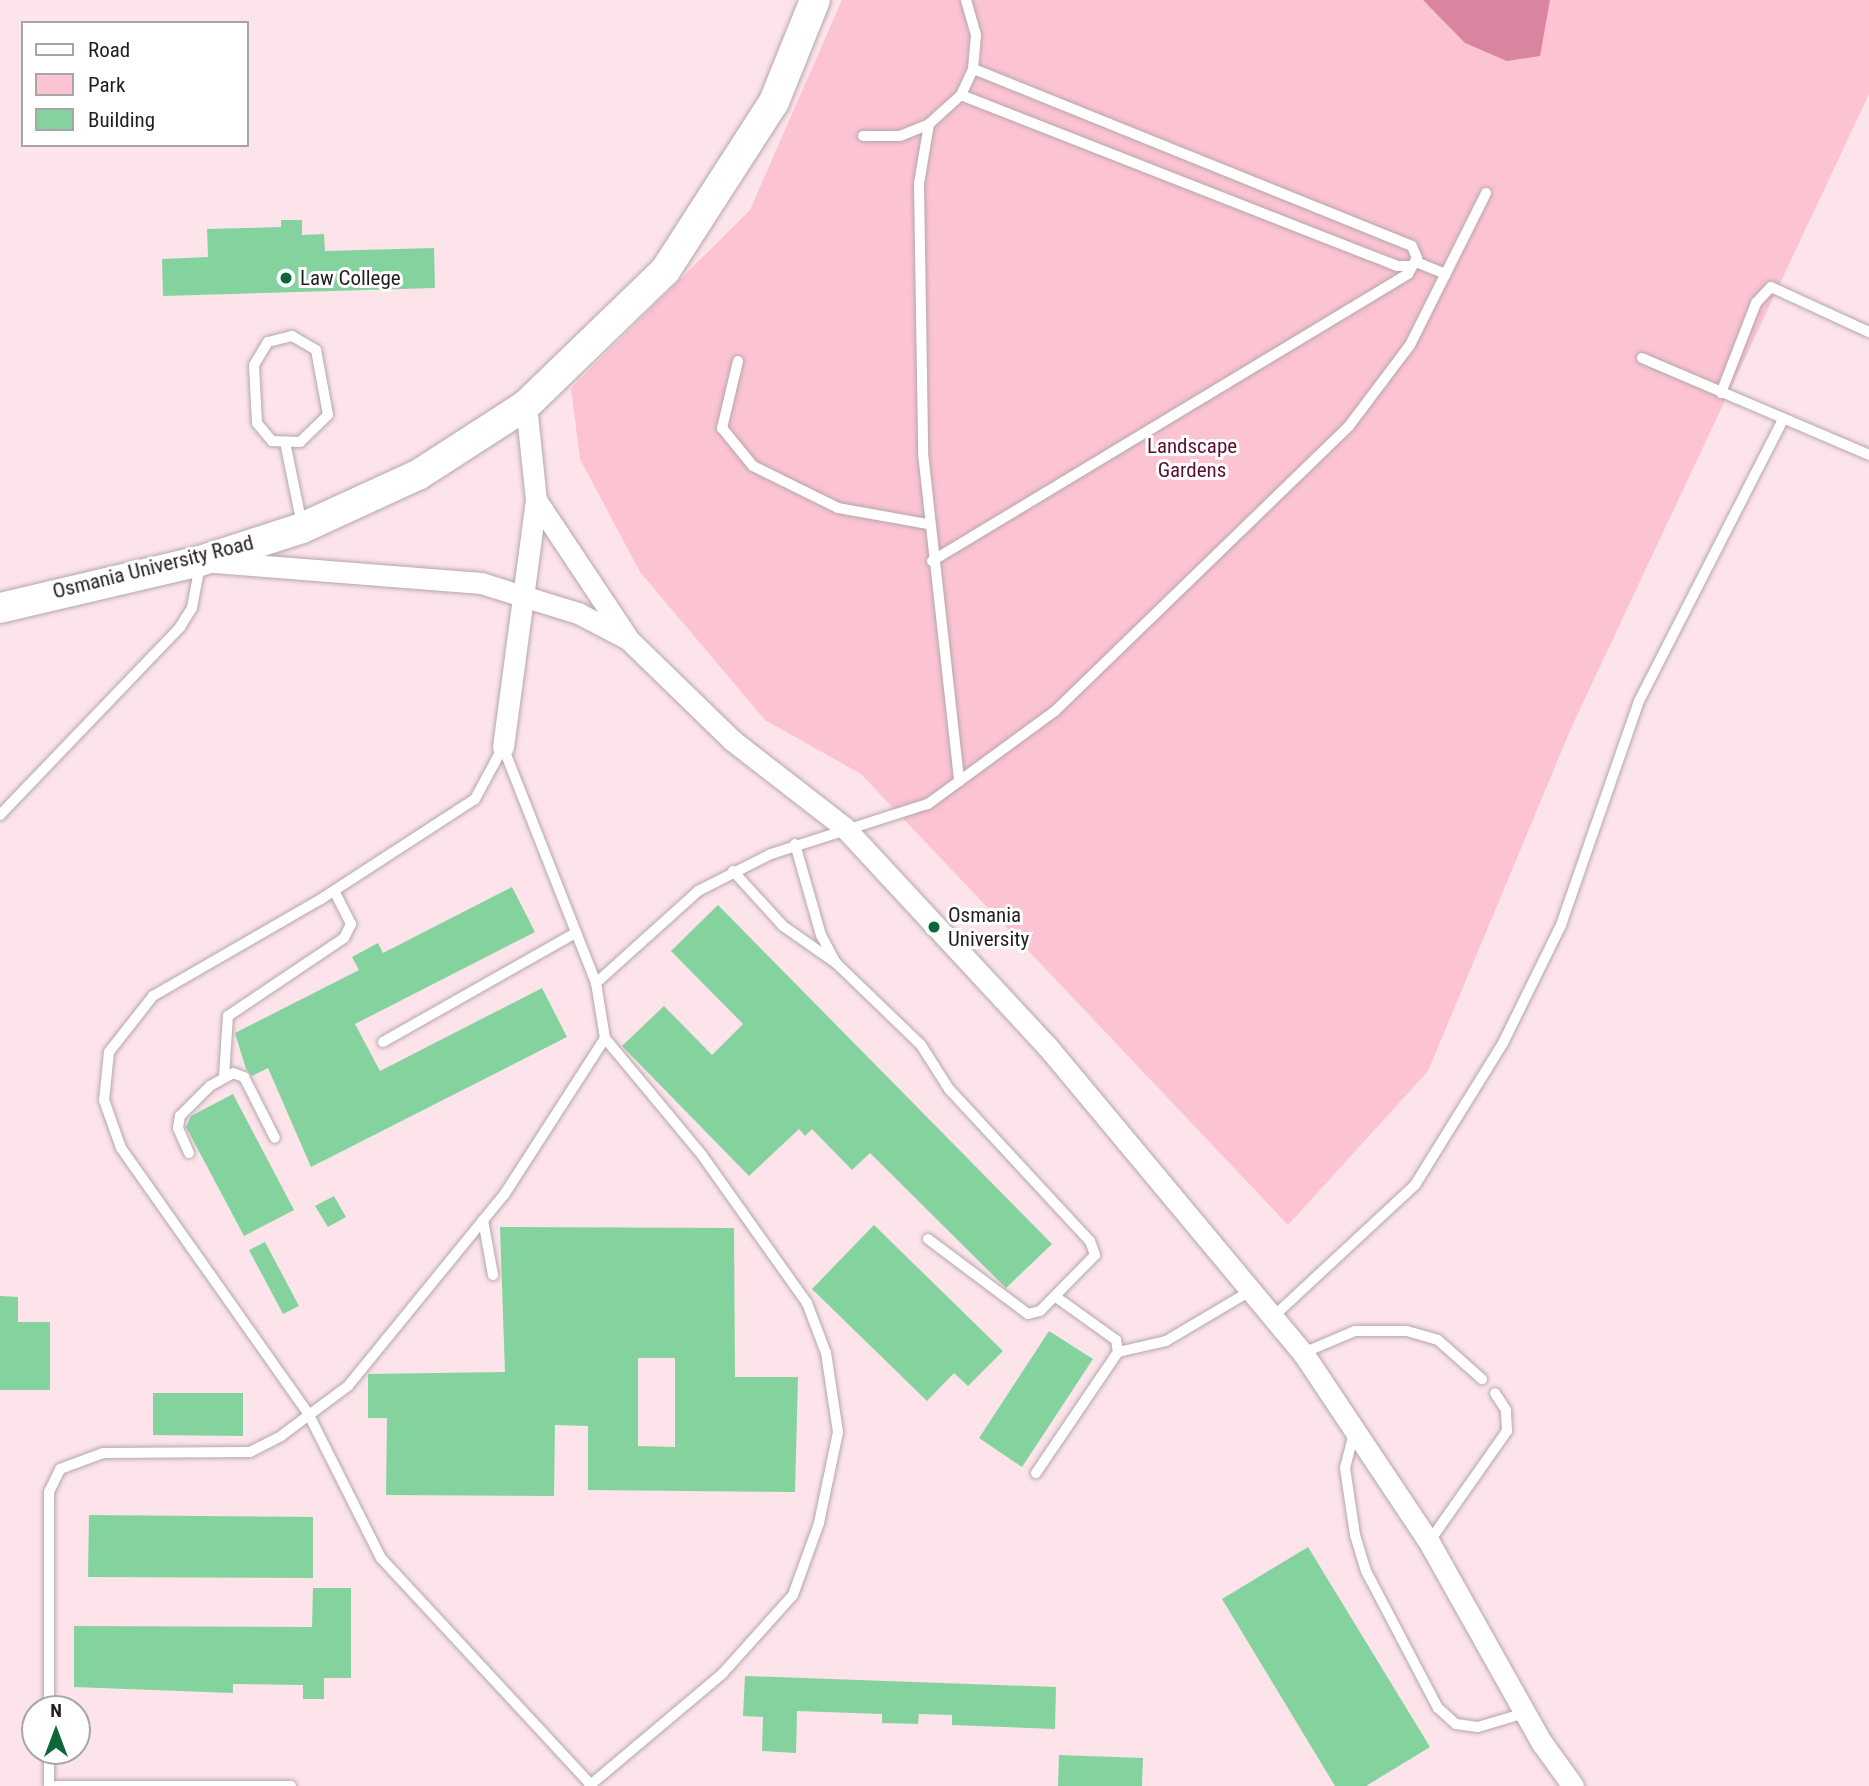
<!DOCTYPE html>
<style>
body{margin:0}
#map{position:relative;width:1869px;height:1786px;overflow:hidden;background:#fff3f6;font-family:"Roboto Condensed",sans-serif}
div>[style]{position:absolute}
.built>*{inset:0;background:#fce4ea}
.green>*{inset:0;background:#fcc3d3}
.water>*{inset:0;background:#da85a0}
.building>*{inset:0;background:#84d39f}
.roads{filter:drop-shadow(0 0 2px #b5a7ab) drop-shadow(0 0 2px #b5a7ab)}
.service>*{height:10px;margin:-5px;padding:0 5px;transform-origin:5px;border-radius:5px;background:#fff}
.minor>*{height:21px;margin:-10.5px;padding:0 10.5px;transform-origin:10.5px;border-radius:10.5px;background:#fff}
.secondary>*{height:30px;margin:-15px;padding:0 15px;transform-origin:15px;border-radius:15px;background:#fff}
.dots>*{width:19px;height:19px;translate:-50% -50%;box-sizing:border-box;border:4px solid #fff;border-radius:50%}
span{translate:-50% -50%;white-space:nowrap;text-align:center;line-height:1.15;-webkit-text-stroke:6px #fff;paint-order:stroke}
.poi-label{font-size:21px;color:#221d1e}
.left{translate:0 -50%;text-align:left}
.park-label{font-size:21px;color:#5c1030}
.street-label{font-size:21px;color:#221d1e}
.legend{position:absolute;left:21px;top:21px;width:228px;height:126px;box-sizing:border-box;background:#fff;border:2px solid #a7a5a5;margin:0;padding:9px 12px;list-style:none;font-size:21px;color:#221d1e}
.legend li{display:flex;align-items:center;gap:14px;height:35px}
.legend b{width:35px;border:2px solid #a7a5a5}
.north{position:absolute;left:21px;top:1695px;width:70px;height:70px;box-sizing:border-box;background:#fff;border:2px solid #a7a5a5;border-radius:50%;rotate:0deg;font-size:19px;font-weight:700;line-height:28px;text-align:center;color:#221d1e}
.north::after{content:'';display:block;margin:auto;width:24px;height:32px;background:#0c6639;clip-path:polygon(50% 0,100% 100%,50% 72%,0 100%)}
</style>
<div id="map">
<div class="built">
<div style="clip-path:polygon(evenodd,0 0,1869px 0,1869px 1786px,0 1786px,0 0,23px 23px,247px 23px,247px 145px,23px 145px,23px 23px,0 0,35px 1709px,77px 1709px,77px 1751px,35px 1751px,35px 1709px)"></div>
</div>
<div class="green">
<div style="clip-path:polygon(842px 0,1869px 0,1869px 94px,1572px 726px,1428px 1071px,1288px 1225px,861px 774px,765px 720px,640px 572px,580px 459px,571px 388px,750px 210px)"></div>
</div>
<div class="water">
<div style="clip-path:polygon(1423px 0,1550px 0,1540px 56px,1507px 61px,1465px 43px)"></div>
</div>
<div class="building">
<div style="clip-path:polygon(281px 220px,302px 220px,302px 235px,324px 234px,325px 251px,434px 248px,435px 288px,163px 296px,162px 259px,208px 257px,207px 229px,281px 227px)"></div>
<div style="clip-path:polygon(512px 887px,535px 932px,355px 1024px,380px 1071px,542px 988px,567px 1037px,311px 1167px,268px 1068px,252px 1076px,246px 1069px,235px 1033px,359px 970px,352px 957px,378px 943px,383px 953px)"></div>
<div style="clip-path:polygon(718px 905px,1052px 1244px,1006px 1288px,870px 1153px,852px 1170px,812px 1129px,805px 1136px,799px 1129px,749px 1176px,622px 1046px,664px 1006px,712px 1055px,743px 1024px,671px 951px)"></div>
<div style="clip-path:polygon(233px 1094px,294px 1210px,244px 1236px,186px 1127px,191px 1116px)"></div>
<div style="clip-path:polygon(334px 1196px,346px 1217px,328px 1227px,315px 1206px)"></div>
<div style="clip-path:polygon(874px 1225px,1003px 1351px,968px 1386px,954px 1373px,927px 1401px,812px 1289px)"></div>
<div style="clip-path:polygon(evenodd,500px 1227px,734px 1228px,735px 1377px,798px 1377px,795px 1492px,588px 1490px,588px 1426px,555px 1425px,554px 1496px,386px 1495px,387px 1418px,368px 1418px,368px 1374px,505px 1372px,500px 1227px,638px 1358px,675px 1358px,675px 1447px,638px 1446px,638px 1358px)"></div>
<div style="clip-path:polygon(265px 1242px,299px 1306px,283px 1314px,249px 1250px)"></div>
<div style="clip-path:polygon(0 1296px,18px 1297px,18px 1322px,50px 1322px,50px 1390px,0 1390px)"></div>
<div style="clip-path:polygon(1049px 1331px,1093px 1359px,1022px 1467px,979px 1438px)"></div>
<div style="clip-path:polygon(153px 1393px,243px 1393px,243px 1436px,153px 1435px)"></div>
<div style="clip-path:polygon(89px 1515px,313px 1517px,313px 1578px,88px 1577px)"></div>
<div style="clip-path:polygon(1308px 1547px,1430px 1747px,1366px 1786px,1335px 1786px,1222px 1599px)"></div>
<div style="clip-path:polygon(313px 1588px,351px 1588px,351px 1678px,324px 1678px,324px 1699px,303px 1699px,303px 1685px,233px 1684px,233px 1693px,74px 1687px,74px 1626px,312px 1627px)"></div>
<div style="clip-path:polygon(745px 1676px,1056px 1687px,1055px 1729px,952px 1725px,952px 1715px,919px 1714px,918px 1724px,882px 1723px,882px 1714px,797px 1711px,796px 1753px,762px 1751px,763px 1717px,743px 1716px)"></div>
<div style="clip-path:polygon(1059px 1755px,1143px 1758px,1142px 1786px,1058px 1786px)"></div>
</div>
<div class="roads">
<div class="service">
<div style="left:961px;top:95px;width:468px;rotate:21.4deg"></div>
<div style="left:1397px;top:266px;width:14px"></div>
<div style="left:929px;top:124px;width:61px;rotate:99.5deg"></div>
<div style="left:919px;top:184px;width:269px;rotate:89.1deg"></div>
<div style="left:923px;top:453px;width:330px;rotate:83.7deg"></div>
<div style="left:863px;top:136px;width:37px"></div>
<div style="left:900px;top:136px;width:31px;rotate:-22deg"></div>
<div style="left:929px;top:124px;width:43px;rotate:-42.2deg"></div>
<div style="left:961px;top:95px;width:29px;rotate:-65deg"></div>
<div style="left:973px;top:69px;width:34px;rotate:-85deg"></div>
<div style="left:976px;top:35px;width:36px;rotate:-106deg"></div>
<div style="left:1416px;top:262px;width:32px;rotate:22deg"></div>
<div style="left:292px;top:336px;width:28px;rotate:30deg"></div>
<div style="left:316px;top:350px;width:66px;rotate:79.5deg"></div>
<div style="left:328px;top:415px;width:39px;rotate:136deg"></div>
<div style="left:300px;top:442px;width:28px;rotate:-178deg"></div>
<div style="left:272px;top:441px;width:23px;rotate:-130deg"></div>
<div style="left:257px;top:423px;width:58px;rotate:-93deg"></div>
<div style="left:254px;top:365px;width:27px;rotate:-59deg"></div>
<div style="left:268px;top:342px;width:25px;rotate:-14deg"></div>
<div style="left:1642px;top:358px;width:247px;rotate:23.1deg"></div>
<div style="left:738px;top:361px;width:69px;rotate:103.4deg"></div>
<div style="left:722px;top:428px;width:49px;rotate:50.8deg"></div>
<div style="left:753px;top:466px;width:95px;rotate:26.3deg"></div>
<div style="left:838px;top:508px;width:91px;rotate:10.1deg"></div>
<div style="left:1721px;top:393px;width:97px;rotate:-68.7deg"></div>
<div style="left:1756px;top:303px;width:22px;rotate:-47deg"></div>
<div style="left:1771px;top:287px;width:108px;rotate:24.7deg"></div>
<div style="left:285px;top:442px;width:85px;rotate:78.4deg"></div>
<div style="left:932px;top:561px;width:556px;rotate:-31.09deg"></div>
<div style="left:1408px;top:274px;width:18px;rotate:-61deg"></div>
<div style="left:1417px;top:258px;width:13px;rotate:-113deg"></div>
<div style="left:1412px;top:246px;width:473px;rotate:-158deg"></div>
<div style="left:0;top:815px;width:260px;rotate:-46.2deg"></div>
<div style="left:180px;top:627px;width:22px;rotate:-58deg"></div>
<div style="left:192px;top:608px;width:44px;rotate:-79.5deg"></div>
<div style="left:795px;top:844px;width:95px;rotate:74.1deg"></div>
<div style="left:821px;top:935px;width:32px;rotate:62deg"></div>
<div style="left:836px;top:963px;width:118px;rotate:44deg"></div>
<div style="left:921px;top:1045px;width:52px;rotate:57.5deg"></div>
<div style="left:949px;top:1089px;width:207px;rotate:47.2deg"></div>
<div style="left:1090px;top:1241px;width:15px;rotate:70deg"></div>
<div style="left:1095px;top:1255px;width:78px;rotate:134.5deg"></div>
<div style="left:1040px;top:1311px;width:12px;rotate:166deg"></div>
<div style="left:1028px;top:1314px;width:125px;rotate:-143.1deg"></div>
<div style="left:733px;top:871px;width:74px;rotate:47.7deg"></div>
<div style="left:783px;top:926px;width:65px;rotate:34.9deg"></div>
<div style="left:596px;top:983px;width:137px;rotate:-42deg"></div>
<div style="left:698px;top:891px;width:82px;rotate:-26.9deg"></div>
<div style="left:771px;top:854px;width:165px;rotate:-17.7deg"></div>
<div style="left:928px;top:804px;width:157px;rotate:-36.2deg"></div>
<div style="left:1055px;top:711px;width:409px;rotate:-44.1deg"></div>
<div style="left:1349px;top:426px;width:101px;rotate:-53deg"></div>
<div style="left:1410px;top:345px;width:170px;rotate:-63.4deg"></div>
<div style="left:383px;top:1042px;width:222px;rotate:-29.5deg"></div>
<div style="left:224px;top:1076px;width:60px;rotate:-86.2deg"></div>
<div style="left:228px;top:1016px;width:140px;rotate:-33.9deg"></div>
<div style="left:344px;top:938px;width:16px;rotate:-63deg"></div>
<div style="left:351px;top:924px;width:37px;rotate:-117deg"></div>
<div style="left:189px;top:1153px;width:27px;rotate:-114deg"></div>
<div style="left:178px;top:1128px;width:12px;rotate:-81deg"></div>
<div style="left:180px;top:1116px;width:42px;rotate:-45deg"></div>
<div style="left:210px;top:1086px;width:26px;rotate:-29deg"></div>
<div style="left:233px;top:1073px;width:12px;rotate:20deg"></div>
<div style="left:244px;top:1077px;width:68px;rotate:63.1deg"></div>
<div style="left:483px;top:1220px;width:56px;rotate:79.7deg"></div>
<div style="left:1274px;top:1316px;width:192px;rotate:-42.9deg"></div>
<div style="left:1415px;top:1185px;width:167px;rotate:-58.2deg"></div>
<div style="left:1503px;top:1043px;width:131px;rotate:-63.8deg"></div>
<div style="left:1561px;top:925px;width:237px;rotate:-70.8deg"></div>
<div style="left:1639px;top:701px;width:317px;rotate:-62.9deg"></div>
<div style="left:1118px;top:1352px;width:49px;rotate:-12.9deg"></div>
<div style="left:1166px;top:1341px;width:100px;rotate:-30.7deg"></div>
<div style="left:1303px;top:1353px;width:56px;rotate:-22.9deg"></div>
<div style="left:1355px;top:1331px;width:52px"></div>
<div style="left:1407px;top:1331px;width:32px;rotate:16deg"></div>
<div style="left:1438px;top:1340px;width:59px;rotate:41.6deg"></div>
<div style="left:1355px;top:1429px;width:40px;rotate:104.4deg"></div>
<div style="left:1345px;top:1468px;width:68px;rotate:81.5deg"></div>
<div style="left:1355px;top:1535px;width:38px;rotate:73deg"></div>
<div style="left:1366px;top:1571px;width:155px;rotate:62.3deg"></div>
<div style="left:1438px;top:1708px;width:24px;rotate:42deg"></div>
<div style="left:1456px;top:1724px;width:22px;rotate:8deg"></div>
<div style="left:1478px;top:1727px;width:49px;rotate:-16.6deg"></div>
<div style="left:1036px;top:1473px;width:146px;rotate:-55.9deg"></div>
<div style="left:1118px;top:1352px;width:12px;rotate:-99deg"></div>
<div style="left:1116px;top:1340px;width:74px;rotate:-144.4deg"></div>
<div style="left:1429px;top:1542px;width:136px;rotate:-54.9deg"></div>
<div style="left:1507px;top:1431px;width:21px;rotate:-93deg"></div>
<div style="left:1506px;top:1410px;width:20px;rotate:-123deg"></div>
<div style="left:49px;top:1709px;width:217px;rotate:-90deg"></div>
<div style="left:49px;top:1492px;width:25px;rotate:-64deg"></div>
<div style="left:60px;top:1469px;width:46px;rotate:-20.4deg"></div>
<div style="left:103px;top:1453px;width:147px;rotate:-0.4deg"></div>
<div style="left:250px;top:1452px;width:35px;rotate:-27deg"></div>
<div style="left:281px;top:1436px;width:35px;rotate:-37deg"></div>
<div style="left:309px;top:1415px;width:49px;rotate:-36.6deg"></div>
<div style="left:348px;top:1386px;width:247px;rotate:-50.8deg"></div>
<div style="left:504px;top:1195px;width:187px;rotate:-57.2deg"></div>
<div style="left:605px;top:1038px;width:56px;rotate:-99.3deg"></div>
<div style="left:596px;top:983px;width:254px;rotate:-111.5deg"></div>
<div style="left:503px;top:747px;width:59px;rotate:118.3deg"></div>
<div style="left:475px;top:799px;width:184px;rotate:147deg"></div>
<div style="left:321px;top:899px;width:194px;rotate:150deg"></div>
<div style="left:153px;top:996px;width:71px;rotate:128.2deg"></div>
<div style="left:109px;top:1052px;width:48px;rotate:95.9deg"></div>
<div style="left:104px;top:1100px;width:51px;rotate:70.5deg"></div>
<div style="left:121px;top:1148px;width:327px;rotate:54.8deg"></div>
<div style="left:309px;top:1415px;width:160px;rotate:63.3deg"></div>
<div style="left:381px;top:1558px;width:306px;rotate:47.2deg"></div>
<div style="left:49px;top:1751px;width:35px;rotate:90deg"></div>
<div style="left:57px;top:1786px;width:234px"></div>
<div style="left:589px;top:1786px;width:175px;rotate:-40.1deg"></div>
<div style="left:723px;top:1673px;width:105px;rotate:-48.1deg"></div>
<div style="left:793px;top:1595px;width:77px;rotate:-70.1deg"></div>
<div style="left:819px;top:1523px;width:93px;rotate:-78.2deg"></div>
<div style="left:838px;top:1432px;width:80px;rotate:-98.6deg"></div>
<div style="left:826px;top:1353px;width:53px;rotate:-110.8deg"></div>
<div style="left:807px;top:1303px;width:181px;rotate:-125.4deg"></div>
<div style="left:702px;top:1155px;width:152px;rotate:-129.7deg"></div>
</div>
<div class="minor">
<div style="left:526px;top:405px;width:96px;rotate:84deg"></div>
<div style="left:536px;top:500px;width:164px;rotate:56.4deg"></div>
<div style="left:214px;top:562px;width:268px;rotate:4.5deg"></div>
<div style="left:481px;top:583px;width:102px;rotate:17.2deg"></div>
<div style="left:578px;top:613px;width:56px;rotate:27.5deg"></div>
<div style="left:628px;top:639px;width:146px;rotate:44.2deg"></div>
<div style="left:733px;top:741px;width:140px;rotate:37.8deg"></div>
<div style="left:844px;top:827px;width:299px;rotate:47.2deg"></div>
<div style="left:1047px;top:1046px;width:400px;rotate:50.2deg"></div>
<div style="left:1303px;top:1353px;width:227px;rotate:56.3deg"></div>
<div style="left:1429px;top:1542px;width:231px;rotate:60.7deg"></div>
<div style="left:1542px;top:1743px;width:53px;rotate:54.2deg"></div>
<div style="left:503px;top:747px;width:249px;rotate:-82.4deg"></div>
</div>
<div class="secondary">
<div style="left:0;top:608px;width:205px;rotate:-13.2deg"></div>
<div style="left:200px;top:561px;width:107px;rotate:-17.9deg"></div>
<div style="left:302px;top:528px;width:128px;rotate:-24.6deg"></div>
<div style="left:418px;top:475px;width:129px;rotate:-32.9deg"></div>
<div style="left:526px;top:405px;width:193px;rotate:-44deg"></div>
<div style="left:665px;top:271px;width:201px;rotate:-57.2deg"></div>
<div style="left:774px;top:102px;width:110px;rotate:-68.1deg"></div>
</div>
</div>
<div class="dots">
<div style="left:286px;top:278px;background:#0c6639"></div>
<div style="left:934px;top:927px;background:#0c6639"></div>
</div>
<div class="poi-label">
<span class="left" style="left:300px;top:278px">Law College</span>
<span class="left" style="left:948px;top:927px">Osmania<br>University</span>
</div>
<div class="park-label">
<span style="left:1192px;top:458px">Landscape<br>Gardens</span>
</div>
<div class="street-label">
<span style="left:153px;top:567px;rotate:-14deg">Osmania University Road</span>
</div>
<ul class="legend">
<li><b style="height:9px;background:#fff"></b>Road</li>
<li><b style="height:19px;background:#fcc3d3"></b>Park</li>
<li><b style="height:19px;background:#84d39f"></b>Building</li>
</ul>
<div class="north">N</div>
</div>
